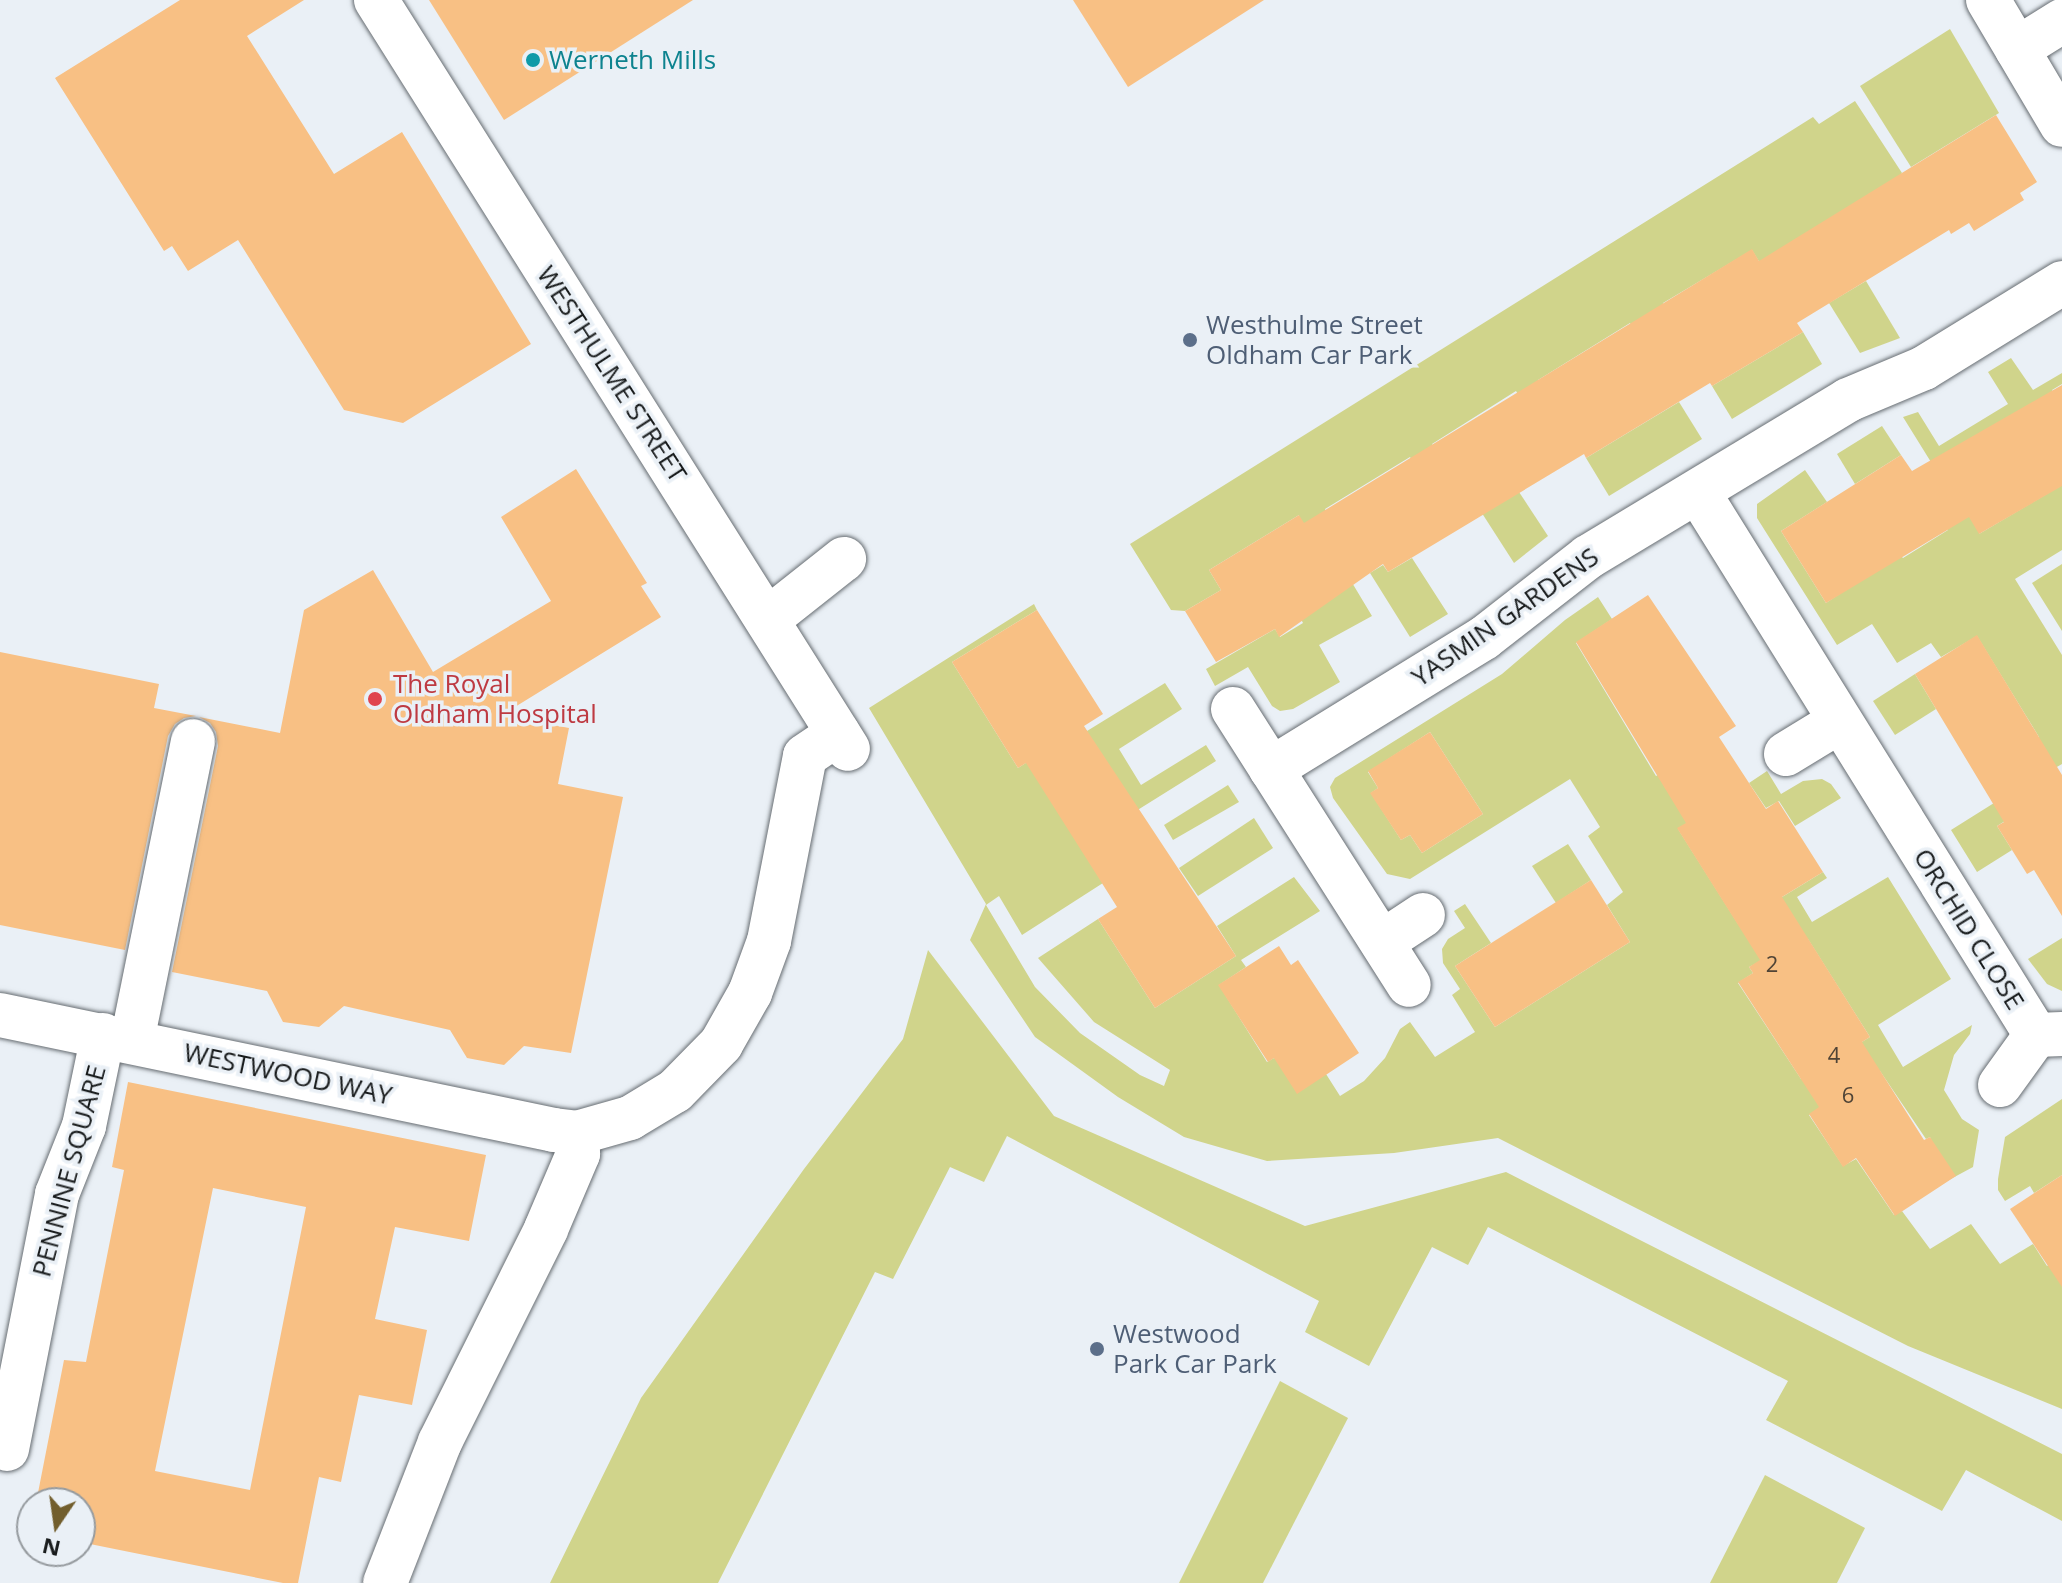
<!DOCTYPE html>
<style>
body{margin:0}
#map{position:relative;width:2062px;height:1583px;overflow:hidden;background:#eaf0f6;font-family:"Open Sans",sans-serif}
div>[style]{position:absolute}
.green>*{inset:0;background:#d0d48b}
.building>*{inset:0;background:#f8c084}
.roads{filter:drop-shadow(0 0 2px #676d72) drop-shadow(0 0 2px #676d72)}
.minor>*{height:44px;margin:-22px;padding:0 22px;transform-origin:22px;border-radius:22px;background:#fff}
.dots>*{width:22px;height:22px;translate:-50% -50%;box-sizing:border-box;border:4px solid #eaf0f6;border-radius:50%}
span{translate:-50% -50%;white-space:nowrap;text-align:center;line-height:1.15;-webkit-text-stroke:7px #eaf0f6;paint-order:stroke}
.number-label{font-size:22px;color:#504436}
.number-label span{-webkit-text-stroke-width:0}
.culture-label{font-size:26px;color:#0d838f}
.left{translate:0 -50%;text-align:left}
.service-label{font-size:26px;color:#4e5e75}
.street-label{font-size:26px;color:#181b1c}
.health-label{font-size:26px;color:#be3a42}
.north{position:absolute;left:16px;top:1487px;width:80px;height:80px;box-sizing:border-box;background:#eaf0f6;border:2px solid #969b9f;border-radius:50%;rotate:193deg;font-size:22px;font-weight:700;line-height:32px;text-align:center;color:#181b1c}
.north::after{content:'';display:block;margin:auto;width:28px;height:36px;background:#725e2d;clip-path:polygon(50% 0,100% 100%,50% 72%,0 100%)}
</style>
<div id="map">
<div class="green">
<div style="clip-path:polygon(1950px 29px,1999px 113px,1911px 167px,1860px 86px)"></div>
<div style="clip-path:polygon(1855px 101px,1902px 173px,1781px 297px,1752px 250px,1663px 303px,1658px 368px,1630px 323px,1538px 380px,1548px 442px,1516px 391px,1432px 444px,1465px 499px,1444px 512px,1410px 457px,1325px 509px,1348px 576px,1372px 616px,1319px 645px,1340px 682px,1293px 709px,1280px 711px,1272px 706px,1248px 667px,1215px 686px,1206px 669px,1275px 629px,1280px 637px,1303px 623px,1300px 617px,1299px 515px,1209px 570px,1221px 590px,1185px 611px,1171px 610px,1130px 544px,1813px 117px,1819px 124px)"></div>
<div style="clip-path:polygon(1866px 281px,1900px 338px,1860px 353px,1829px 303px)"></div>
<div style="clip-path:polygon(1803px 332px,1822px 364px,1732px 419px,1712px 386px)"></div>
<div style="clip-path:polygon(2011px 358px,2033px 390px,2062px 373px,2062px 384px,2052px 390px,2056px 397px,1979px 534px,2062px 485px,2062px 550px,2015px 579px,2062px 655px,2062px 764px,2024px 786px,2039px 737px,1977px 636px,1941px 657px,1931px 643px,1897px 663px,1872px 624px,1837px 645px,1757px 518px,1757px 504px,1805px 470px,1827px 502px,1781px 531px,1826px 603px,1899px 554px,1903px 558px,1948px 530px,1922px 487px,1939px 475px,1903px 417px,1918px 412px,1939px 446px,2008px 404px,1988px 372px)"></div>
<div style="clip-path:polygon(1679px 402px,1702px 439px,1609px 496px,1586px 458px)"></div>
<div style="clip-path:polygon(1882px 426px,1901px 455px,1855px 484px,1837px 454px)"></div>
<div style="clip-path:polygon(1519px 492px,1548px 536px,1514px 563px,1478px 507px)"></div>
<div style="clip-path:polygon(1412px 558px,1448px 614px,1410px 637px,1370px 573px,1383px 565px,1388px 572px)"></div>
<div style="clip-path:polygon(2062px 564px,2062px 631px,2032px 583px)"></div>
<div style="clip-path:polygon(evenodd,1598px 597px,1612px 619px,1576px 643px,1656px 776px,1666px 770px,1696px 817px,1678px 829px,1738px 924px,1823px 872px,1827px 878px,1797px 897px,1812px 922px,1888px 877px,1951px 979px,1878px 1025px,1903px 1067px,1972px 1025px,1970px 1034px,1954px 1055px,1944px 1090px,1962px 1119px,1979px 1130px,1973px 1167px,1947px 1181px,1930px 1137px,1926px 1139px,1880px 1071px,1809px 1115px,1843px 1166px,1856px 1159px,1894px 1215px,1902px 1211px,1930px 1249px,1971px 1224px,2000px 1264px,2033px 1244px,2047px 1266px,2062px 1257px,2062px 1409px,1908px 1346px,1498px 1138px,1394px 1153px,1267px 1161px,1184px 1137px,1118px 1097px,1035px 1037px,970px 940px,986px 904px,869px 708px,1034px 604px,1037px 610px,952px 662px,1018px 768px,1083px 726px,1087px 731px,1165px 683px,1182px 709px,1119px 749px,1141px 785px,1206px 745px,1216px 761px,1136px 811px,1103px 883px,1022px 935px,999px 896px,986px 905px,1035px 987px,1080px 1033px,1140px 1075px,1164px 1086px,1170px 1070px,1094px 1022px,1038px 958px,1098px 919px,1155px 1008px,1236px 956px,1217px 926px,1294px 877px,1320px 911px,1241px 960px,1246px 967px,1219px 985px,1267px 1062px,1274px 1058px,1326px 1074px,1340px 1096px,1364px 1081px,1385px 1058px,1400px 1029px,1410px 1022px,1435px 1057px,1475px 1032px,1452px 995px,1460px 989px,1443px 963px,1442px 949px,1448px 939px,1465px 928px,1454px 911px,1465px 904px,1491px 943px,1455px 966px,1495px 1027px,1630px 942px,1607px 905px,1623px 892px,1588px 836px,1600px 827px,1570px 779px,1410px 879px,1387px 874px,1333px 798px,1330px 787px,1335px 778px,1502px 674px,1565px 620px,1598px 597px,1430px 732px,1483px 814px,1422px 853px,1410px 835px,1401px 840px,1371px 793px,1378px 788px,1368px 772px,1430px 732px,1598px 597px,1808px 939px,1870px 1037px,1801px 1079px,1738px 983px,1753px 973px,1749px 967px,1808px 939px)"></div>
<div style="clip-path:polygon(1915px 674px,1936px 709px,1895px 735px,1873px 701px)"></div>
<div style="clip-path:polygon(1767px 771px,1781px 794px,1803px 781px,1822px 779px,1831px 784px,1841px 798px,1795px 826px,1779px 801px,1766px 808px,1749px 783px)"></div>
<div style="clip-path:polygon(1228px 785px,1239px 802px,1173px 840px,1164px 825px)"></div>
<div style="clip-path:polygon(1994px 803px,2005px 821px,1997px 826px,2012px 850px,1977px 872px,1951px 830px)"></div>
<div style="clip-path:polygon(1254px 818px,1273px 848px,1198px 896px,1179px 868px)"></div>
<div style="clip-path:polygon(1568px 844px,1591px 880px,1556px 903px,1532px 866px)"></div>
<div style="clip-path:polygon(2062px 938px,2062px 991px,2047px 984px,2028px 959px)"></div>
<div style="clip-path:polygon(928px 950px,1054px 1116px,1305px 1226px,1506px 1172px,2062px 1454px,2062px 1521px,1966px 1470px,1942px 1511px,1766px 1420px,1788px 1381px,1488px 1227px,1468px 1265px,1432px 1247px,1369px 1366px,1305px 1332px,1319px 1301px,1007px 1136px,984px 1182px,950px 1167px,893px 1279px,875px 1272px,718px 1583px,550px 1583px,641px 1398px,804px 1169px,903px 1039px)"></div>
<div style="clip-path:polygon(2062px 1099px,2062px 1175px,2034px 1193px,2030px 1186px,2005px 1201px,1998px 1190px,1998px 1179px,2005px 1137px)"></div>
<div style="clip-path:polygon(1280px 1381px,1348px 1418px,1263px 1583px,1179px 1583px)"></div>
<div style="clip-path:polygon(1765px 1475px,1865px 1528px,1837px 1583px,1710px 1583px)"></div>
</div>
<div class="building">
<div style="clip-path:polygon(180px 0,304px 0,247px 36px,334px 174px,402px 132px,531px 344px,403px 423px,344px 410px,238px 240px,188px 271px,172px 246px,164px 251px,55px 78px)"></div>
<div style="clip-path:polygon(429px 0,693px 0,504px 120px)"></div>
<div style="clip-path:polygon(1073px 0,1264px 0,1128px 87px)"></div>
<div style="clip-path:polygon(1996px 115px,2037px 182px,2020px 193px,2024px 200px,1974px 231px,1969px 223px,1951px 234px,1949px 230px,1797px 323px,1803px 332px,1712px 386px,1710px 383px,1586px 458px,1584px 454px,1388px 572px,1383px 564px,1279px 637px,1275px 629px,1216px 662px,1185px 611px,1221px 590px,1209px 570px,1299px 515px,1304px 523px,1752px 249px,1759px 261px)"></div>
<div style="clip-path:polygon(2062px 385px,2062px 486px,1979px 534px,1969px 517px,1826px 603px,1781px 531px,1901px 455px,1912px 471px)"></div>
<div style="clip-path:polygon(576px 469px,647px 583px,641px 586px,661px 617px,502px 715px,569px 728px,558px 784px,623px 797px,571px 1053px,524px 1046px,504px 1065px,467px 1058px,450px 1030px,344px 1006px,319px 1027px,283px 1022px,267px 991px,172px 972px,218px 746px,216px 732px,210px 723px,199px 717px,280px 733px,304px 610px,373px 570px,433px 672px,551px 601px,501px 517px)"></div>
<div style="clip-path:polygon(1648px 595px,1736px 726px,1719px 737px,1766px 809px,1778px 801px,1823px 872px,1782px 897px,1870px 1037px,1862px 1042px,1924px 1140px,1930px 1137px,1956px 1176px,1895px 1216px,1856px 1158px,1843px 1167px,1809px 1114px,1819px 1107px,1738px 982px,1753px 973px,1749px 967px,1760px 960px,1677px 828px,1686px 823px,1576px 642px)"></div>
<div style="clip-path:polygon(1037px 610px,1103px 714px,1084px 726px,1236px 956px,1155px 1008px,1098px 919px,1117px 907px,1026px 763px,1018px 768px,952px 662px)"></div>
<div style="clip-path:polygon(1977px 635px,2062px 775px,2062px 916px,2034px 870px,2027px 874px,1997px 826px,2004px 822px,1915px 674px)"></div>
<div style="clip-path:polygon(0 652px,159px 684px,154px 708px,196px 716px,184px 718px,175px 724px,168px 736px,125px 950px,0 925px)"></div>
<div style="clip-path:polygon(1430px 732px,1483px 814px,1422px 853px,1410px 835px,1401px 840px,1370px 793px,1378px 788px,1368px 771px)"></div>
<div style="clip-path:polygon(1591px 880px,1630px 942px,1495px 1027px,1455px 966px)"></div>
<div style="clip-path:polygon(1279px 946px,1291px 965px,1298px 960px,1359px 1053px,1297px 1094px,1274px 1058px,1268px 1062px,1218px 985px)"></div>
<div style="clip-path:polygon(evenodd,128px 1082px,486px 1155px,469px 1241px,395px 1227px,375px 1319px,427px 1330px,412px 1405px,359px 1395px,341px 1482px,319px 1477px,298px 1583px,283px 1583px,80px 1542px,80px 1503px,36px 1503px,64px 1360px,86px 1362px,124px 1170px,112px 1167px,128px 1082px,213px 1188px,306px 1207px,250px 1490px,155px 1471px,213px 1188px)"></div>
<div style="clip-path:polygon(2062px 1175px,2062px 1287px,2010px 1209px)"></div>
</div>
<div class="roads">
<div class="minor">
<div style="left:376px;top:0;width:885px;rotate:57.78deg"></div>
<div style="left:1988px;top:0;width:145px;rotate:59.4deg"></div>
<div style="left:2017px;top:49px;width:53px;rotate:-31.9deg"></div>
<div style="left:1698px;top:492px;width:640px;rotate:58.1deg"></div>
<div style="left:768px;top:619px;width:97px;rotate:-38.3deg"></div>
<div style="left:1233px;top:709px;width:327px;rotate:57.5deg"></div>
<div style="left:1786px;top:754px;width:63px;rotate:-31.4deg"></div>
<div style="left:1271px;top:769px;width:250px;rotate:-31.6deg"></div>
<div style="left:1484px;top:638px;width:132px;rotate:-37.9deg"></div>
<div style="left:1588px;top:557px;width:304px;rotate:-31.1deg"></div>
<div style="left:1848px;top:400px;width:82px;rotate:-22.8deg"></div>
<div style="left:1924px;top:368px;width:162px;rotate:-31.6deg"></div>
<div style="left:1382px;top:942px;width:49px;rotate:-33.4deg"></div>
<div style="left:0;top:1015px;width:566px;rotate:11.73deg"></div>
<div style="left:554px;top:1130px;width:23px;rotate:7deg"></div>
<div style="left:577px;top:1133px;width:55px;rotate:-15.8deg"></div>
<div style="left:630px;top:1118px;width:52px;rotate:-31deg"></div>
<div style="left:675px;top:1091px;width:66px;rotate:-45.6deg"></div>
<div style="left:721px;top:1044px;width:59px;rotate:-60.4deg"></div>
<div style="left:750px;top:993px;width:55px;rotate:-69.9deg"></div>
<div style="left:769px;top:941px;width:188px;rotate:-79deg"></div>
<div style="left:805px;top:756px;width:40px;rotate:-34deg"></div>
<div style="left:132px;top:1041px;width:306px;rotate:-78.5deg"></div>
<div style="left:2000px;top:1085px;width:62px;rotate:-54.2deg"></div>
<div style="left:2036px;top:1035px;width:26px;rotate:-2deg"></div>
<div style="left:7px;top:1449px;width:260px;rotate:-78.9deg"></div>
<div style="left:57px;top:1194px;width:73px;rotate:-68.3deg"></div>
<div style="left:84px;top:1126px;width:93px;rotate:-78.2deg"></div>
<div style="left:385px;top:1583px;width:151px;rotate:-68.7deg"></div>
<div style="left:440px;top:1442px;width:238px;rotate:-63.5deg"></div>
<div style="left:546px;top:1229px;width:82px;rotate:-66.9deg"></div>
<div style="left:578px;top:1154px;width:21px;rotate:-93deg"></div>
</div>
</div>
<div class="dots">
<div style="left:533px;top:60px;background:#0f9aa8"></div>
<div style="left:1190px;top:340px;background:#5c6f8a"></div>
<div style="left:375px;top:699px;background:#e0444e"></div>
<div style="left:1097px;top:1349px;background:#5c6f8a"></div>
</div>
<div class="number-label">
<span style="left:1772px;top:964px">2</span>
<span style="left:1834px;top:1055px">4</span>
<span style="left:1848px;top:1095px">6</span>
</div>
<div class="culture-label">
<span class="left" style="left:549px;top:60px">Werneth Mills</span>
</div>
<div class="service-label">
<span class="left" style="left:1206px;top:340px">Westhulme Street<br>Oldham Car Park</span>
<span class="left" style="left:1113px;top:1349px">Westwood<br>Park Car Park</span>
</div>
<div class="street-label">
<span style="left:612px;top:374px;rotate:57deg">WESTHULME STREET</span>
<span style="left:1505px;top:617px;rotate:-35deg">YASMIN GARDENS</span>
<span style="left:1969px;top:929px;rotate:58deg">ORCHID CLOSE</span>
<span style="left:288px;top:1074px;rotate:12deg">WESTWOOD WAY</span>
<span style="left:69px;top:1171px;rotate:-75deg">PENNINE SQUARE</span>
</div>
<div class="health-label">
<span class="left" style="left:393px;top:699px">The Royal<br>Oldham Hospital</span>
</div>
<div class="north">N</div>
</div>
